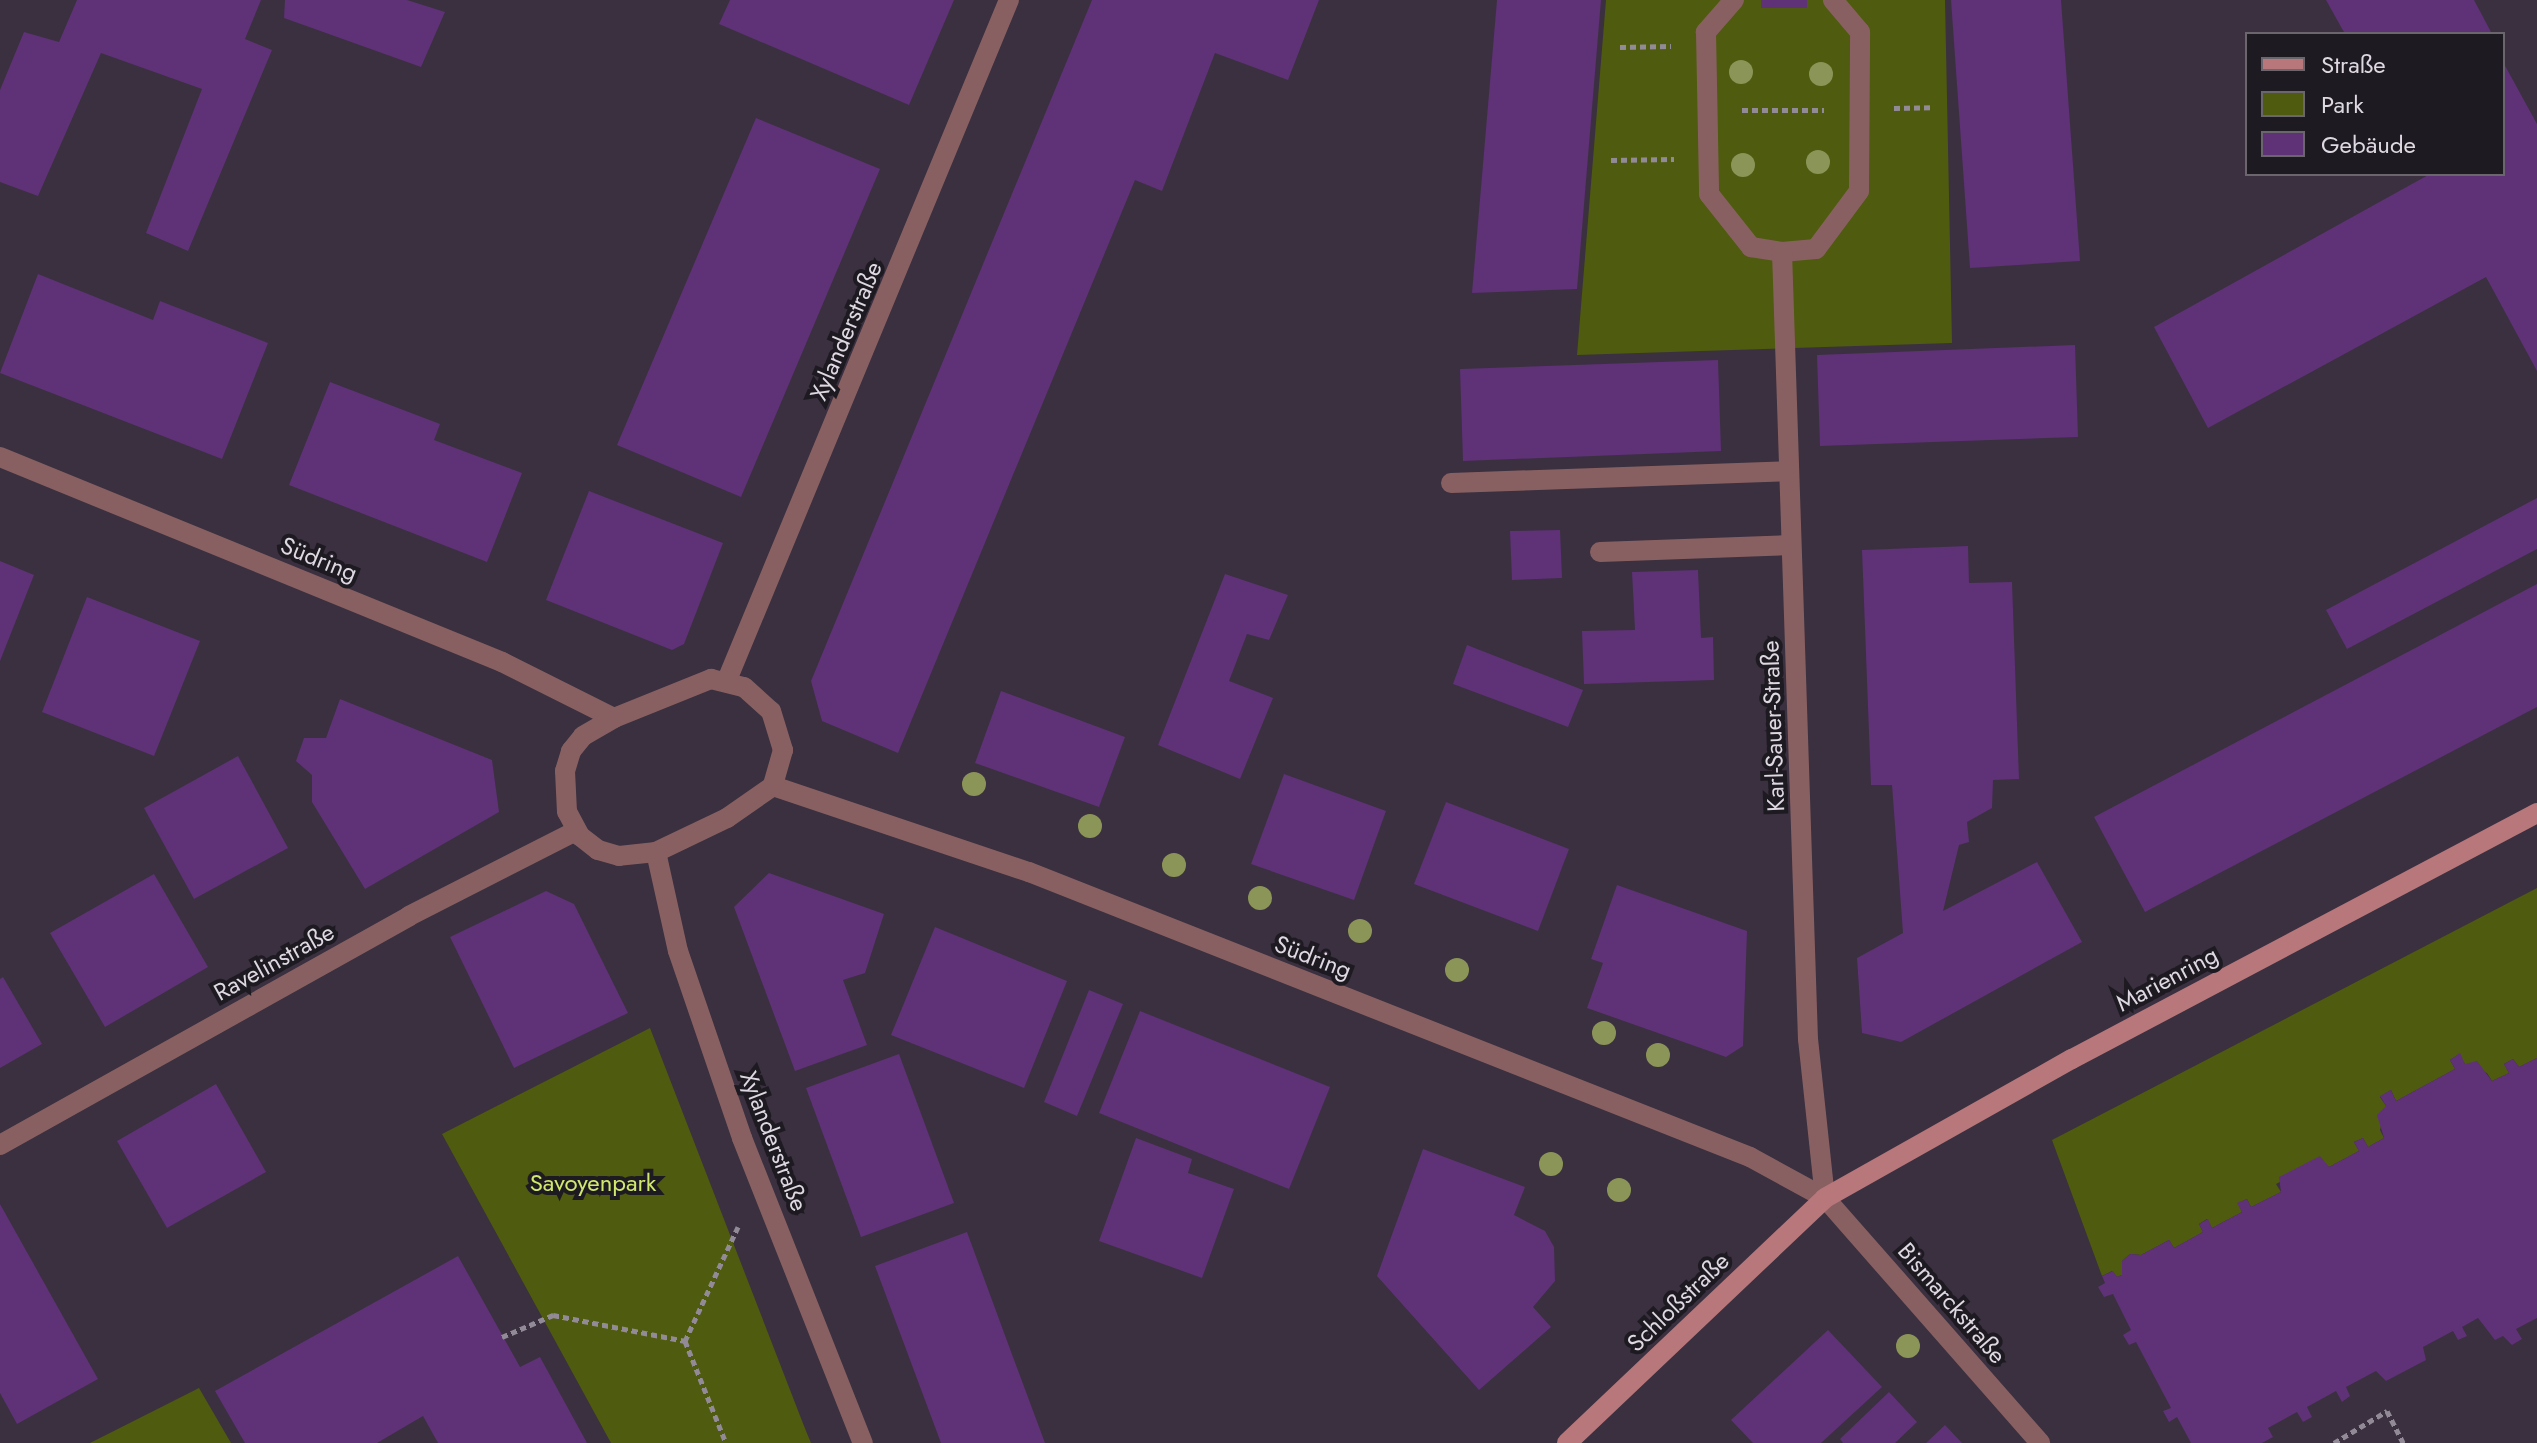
<!DOCTYPE html>
<meta charset="utf-8">
<style>
body{margin:0}
#map{position:relative;width:2537px;height:1443px;overflow:hidden;background:#3a303f;font-family:Jost,sans-serif}
div>[style]{position:absolute}
.green>*{inset:0;background:#4f5b0e}
.building>*{inset:0;background:#5f3177}
.path>*{height:5px;margin-top:-2.5px;transform-origin:0;background:repeating-linear-gradient(90deg,#928b97 0 6px,transparent 0 10px)}
.service>*{height:20px;margin:-10px;padding:0 10px;transform-origin:10px;border-radius:10px;background:#896062}
.minor>*{height:20px;margin:-10px;padding:0 10px;transform-origin:10px;border-radius:10px;background:#896062}
.tertiary>*{height:20px;margin:-10px;padding:0 10px;transform-origin:10px;border-radius:10px;background:#896062}
.secondary>*{height:20px;margin:-10px;padding:0 10px;transform-origin:10px;border-radius:10px;background:#b8777b}
.trees>*{width:24px;height:24px;margin:-12px;border-radius:50%;background:#8c9558}
span{translate:-50% -50%;white-space:nowrap;text-align:center;line-height:1.15;-webkit-text-stroke:8px #1e1a21;paint-order:stroke}
.street-label{font-size:24px;color:#ded8e2}
.park-label{font-size:24px;color:#d0e86d}
.legend{position:absolute;left:2245px;top:32px;width:260px;height:144px;box-sizing:border-box;background:#1e1a21;border:2px solid #6b666e;margin:0;padding:10px 14px;list-style:none;font-size:24px;color:#ded8e2}
.legend li{display:flex;align-items:center;gap:16px;height:40px}
.legend b{width:40px;border:2px solid #6b666e}
</style>
<div id="map">
<div class="green">
<div style="clip-path:polygon(1606px 0,1945px 0,1952px 343px,1577px 355px)"></div>
<div style="clip-path:polygon(2537px 888px,2537px 1058px,2519px 1067px,2513px 1059px,2504px 1064px,2509px 1073px,2492px 1081px,2487px 1073px,2465px 1064px,2459px 1054px,2450px 1060px,2455px 1069px,2396px 1101px,2391px 1090px,2380px 1097px,2386px 1106px,2380px 1130px,2384px 1138px,2368px 1147px,2363px 1138px,2354px 1142px,2359px 1151px,2329px 1167px,2321px 1160px,2276px 1184px,2281px 1192px,2251px 1207px,2247px 1199px,2238px 1203px,2242px 1212px,2212px 1228px,2207px 1219px,2199px 1224px,2203px 1232px,2174px 1248px,2169px 1240px,2141px 1255px,2130px 1254px,2122px 1261px,2122px 1275px,2117px 1277px,2112px 1271px,2102px 1276px,2052px 1140px)"></div>
<div style="clip-path:polygon(650px 1028px,804px 1426px,811px 1443px,611px 1443px,442px 1134px)"></div>
<div style="clip-path:polygon(199px 1388px,231px 1443px,90px 1443px)"></div>
</div>
<div class="building">
<div style="clip-path:polygon(77px 0,261px 0,245px 39px,272px 50px,188px 251px,146px 233px,202px 89px,101px 53px,38px 196px,0 182px,0 90px,24px 32px,59px 42px)"></div>
<div style="clip-path:polygon(285px 0,407px 0,445px 12px,421px 67px,284px 18px)"></div>
<div style="clip-path:polygon(730px 0,954px 0,909px 105px,719px 24px)"></div>
<div style="clip-path:polygon(1092px 0,1319px 0,1288px 80px,1215px 53px,1162px 191px,1135px 180px,898px 753px,822px 721px,811px 681px)"></div>
<div style="clip-path:polygon(1497px 0,1601px 0,1577px 289px,1472px 293px)"></div>
<div style="clip-path:polygon(1761px 0,1807px 0,1807px 8px,1761px 8px)"></div>
<div style="clip-path:polygon(1951px 0,2061px 0,2080px 261px,1970px 268px)"></div>
<div style="clip-path:polygon(2326px 0,2474px 0,2491px 32px,2345px 34px)"></div>
<div style="clip-path:polygon(2503px 62px,2537px 124px,2537px 371px,2486px 277px,2208px 428px,2154px 327px,2430px 174px,2503px 174px)"></div>
<div style="clip-path:polygon(756px 118px,880px 169px,741px 497px,617px 445px)"></div>
<div style="clip-path:polygon(38px 274px,153px 320px,160px 301px,268px 343px,222px 459px,0 373px)"></div>
<div style="clip-path:polygon(2075px 345px,2078px 437px,1820px 446px,1817px 355px)"></div>
<div style="clip-path:polygon(1718px 360px,1721px 451px,1463px 461px,1460px 369px)"></div>
<div style="clip-path:polygon(330px 382px,440px 424px,434px 440px,522px 473px,487px 562px,289px 485px)"></div>
<div style="clip-path:polygon(589px 491px,723px 543px,684px 644px,672px 650px,546px 600px)"></div>
<div style="clip-path:polygon(2537px 498px,2537px 549px,2347px 649px,2326px 610px)"></div>
<div style="clip-path:polygon(1560px 530px,1562px 578px,1512px 580px,1510px 531px)"></div>
<div style="clip-path:polygon(1968px 546px,1969px 583px,2012px 582px,2019px 779px,1993px 780px,1992px 808px,1967px 822px,1969px 842px,1959px 845px,1943px 911px,2037px 862px,2082px 942px,1901px 1042px,1862px 1033px,1857px 958px,1903px 933px,1892px 785px,1871px 785px,1862px 550px)"></div>
<div style="clip-path:polygon(0 561px,34px 575px,0 661px)"></div>
<div style="clip-path:polygon(1698px 570px,1701px 638px,1713px 637px,1714px 680px,1584px 684px,1582px 631px,1635px 630px,1632px 572px)"></div>
<div style="clip-path:polygon(1225px 574px,1288px 595px,1269px 640px,1247px 634px,1229px 681px,1273px 698px,1240px 779px,1158px 745px)"></div>
<div style="clip-path:polygon(2537px 584px,2537px 707px,2145px 912px,2094px 817px)"></div>
<div style="clip-path:polygon(87px 597px,200px 641px,154px 756px,42px 712px)"></div>
<div style="clip-path:polygon(1467px 645px,1583px 690px,1568px 727px,1453px 684px)"></div>
<div style="clip-path:polygon(1001px 691px,1125px 737px,1099px 807px,975px 763px)"></div>
<div style="clip-path:polygon(340px 699px,492px 760px,499px 812px,365px 889px,312px 802px,312px 775px,296px 761px,304px 738px,326px 738px)"></div>
<div style="clip-path:polygon(238px 756px,288px 848px,194px 899px,144px 808px)"></div>
<div style="clip-path:polygon(1284px 774px,1386px 811px,1354px 900px,1251px 864px)"></div>
<div style="clip-path:polygon(1446px 802px,1569px 849px,1538px 931px,1414px 884px)"></div>
<div style="clip-path:polygon(769px 873px,884px 914px,865px 973px,843px 980px,867px 1045px,795px 1071px,734px 907px)"></div>
<div style="clip-path:polygon(154px 874px,208px 967px,105px 1027px,50px 933px)"></div>
<div style="clip-path:polygon(1617px 885px,1747px 931px,1743px 1046px,1726px 1057px,1587px 1008px,1603px 963px,1591px 959px)"></div>
<div style="clip-path:polygon(546px 891px,574px 904px,628px 1013px,514px 1068px,450px 937px)"></div>
<div style="clip-path:polygon(935px 927px,1067px 981px,1024px 1088px,891px 1035px)"></div>
<div style="clip-path:polygon(3px 977px,42px 1044px,0 1068px,0 979px)"></div>
<div style="clip-path:polygon(1089px 990px,1123px 1004px,1077px 1116px,1044px 1102px)"></div>
<div style="clip-path:polygon(1140px 1011px,1330px 1087px,1289px 1189px,1099px 1113px)"></div>
<div style="clip-path:polygon(2460px 1053px,2465px 1064px,2477px 1061px,2492px 1081px,2509px 1073px,2504px 1064px,2513px 1059px,2519px 1067px,2537px 1058px,2537px 1318px,2516px 1329px,2522px 1339px,2512px 1345px,2503px 1336px,2495px 1340px,2478px 1318px,2462px 1327px,2467px 1336px,2458px 1340px,2453px 1331px,2423px 1347px,2426px 1360px,2386px 1381px,2376px 1371px,2346px 1387px,2350px 1396px,2342px 1402px,2336px 1391px,2307px 1407px,2312px 1417px,2303px 1422px,2297px 1412px,2268px 1428px,2273px 1437px,2262px 1443px,2191px 1443px,2177px 1417px,2169px 1422px,2163px 1411px,2171px 1408px,2136px 1342px,2129px 1345px,2123px 1335px,2131px 1330px,2113px 1294px,2104px 1297px,2098px 1287px,2105px 1283px,2102px 1276px,2113px 1271px,2117px 1277px,2122px 1275px,2122px 1261px,2130px 1254px,2141px 1255px,2169px 1240px,2174px 1248px,2203px 1232px,2199px 1224px,2208px 1219px,2212px 1228px,2242px 1212px,2237px 1203px,2247px 1199px,2251px 1207px,2281px 1192px,2279px 1177px,2320px 1156px,2329px 1167px,2359px 1151px,2354px 1142px,2363px 1138px,2368px 1147px,2384px 1138px,2377px 1115px,2386px 1106px,2380px 1096px,2391px 1090px,2396px 1101px,2455px 1069px,2450px 1060px)"></div>
<div style="clip-path:polygon(899px 1054px,954px 1203px,861px 1237px,806px 1088px)"></div>
<div style="clip-path:polygon(216px 1084px,266px 1172px,167px 1228px,117px 1141px)"></div>
<div style="clip-path:polygon(1136px 1138px,1192px 1159px,1188px 1173px,1234px 1189px,1202px 1278px,1099px 1241px)"></div>
<div style="clip-path:polygon(1423px 1149px,1525px 1187px,1514px 1215px,1545px 1231px,1554px 1247px,1555px 1281px,1533px 1307px,1551px 1327px,1479px 1390px,1377px 1276px)"></div>
<div style="clip-path:polygon(0 1204px,98px 1379px,17px 1424px,0 1393px)"></div>
<div style="clip-path:polygon(967px 1232px,1010px 1349px,1045px 1443px,941px 1443px,875px 1266px)"></div>
<div style="clip-path:polygon(458px 1256px,520px 1367px,540px 1357px,587px 1443px,438px 1443px,423px 1416px,377px 1443px,245px 1443px,215px 1391px)"></div>
<div style="clip-path:polygon(1828px 1330px,1882px 1387px,1821px 1443px,1753px 1443px,1731px 1420px)"></div>
<div style="clip-path:polygon(1889px 1392px,1917px 1422px,1895px 1443px,1843px 1443px,1840px 1439px)"></div>
<div style="clip-path:polygon(1945px 1425px,1962px 1443px,1926px 1443px)"></div>
</div>
<div class="path">
<div style="left:1620px;top:47px;width:51px;rotate:-1.1deg"></div>
<div style="left:1894px;top:108px;width:39px;rotate:-1deg"></div>
<div style="left:1742px;top:110px;width:82px"></div>
<div style="left:1611px;top:160px;width:63px;rotate:-0.9deg"></div>
<div style="left:502px;top:1337px;width:56px;rotate:-23.3deg"></div>
<div style="left:553px;top:1315px;width:135px;rotate:11.1deg"></div>
<div style="left:685px;top:1341px;width:126px;rotate:-65.1deg"></div>
<div style="left:685px;top:1341px;width:110px;rotate:68.1deg"></div>
<div style="left:2334px;top:1443px;width:62px;rotate:-31.1deg"></div>
<div style="left:2387px;top:1411px;width:36px;rotate:63deg"></div>
</div>
<div class="service">
<div style="left:1451px;top:483px;width:337px;rotate:-2deg"></div>
<div style="left:1600px;top:552px;width:191px;rotate:-2.1deg"></div>
</div>
<div class="minor">
<div style="left:1734px;top:0;width:43px;rotate:131.2deg"></div>
<div style="left:1706px;top:32px;width:162px;rotate:88.9deg"></div>
<div style="left:1709px;top:194px;width:68px;rotate:51.6deg"></div>
<div style="left:1751px;top:247px;width:31px;rotate:9deg"></div>
<div style="left:1782px;top:252px;width:34px;rotate:-5deg"></div>
<div style="left:1816px;top:249px;width:72px;rotate:-53.4deg"></div>
<div style="left:1859px;top:191px;width:159px;rotate:-89.6deg"></div>
<div style="left:1860px;top:32px;width:42px;rotate:-130.2deg"></div>
<div style="left:1782px;top:252px;width:787px;rotate:88.11deg"></div>
<div style="left:1808px;top:1039px;width:160px;rotate:83.9deg"></div>
<div style="left:727px;top:680px;width:736px;rotate:-67.48deg"></div>
<div style="left:773px;top:786px;width:270px;rotate:18.6deg"></div>
<div style="left:1029px;top:872px;width:775px;rotate:21.57deg"></div>
<div style="left:1750px;top:1157px;width:85px;rotate:28.7deg"></div>
<div style="left:1825px;top:1198px;width:326px;rotate:48.7deg"></div>
<div style="left:0;top:1145px;width:469px;rotate:-29.2deg"></div>
<div style="left:409px;top:916px;width:187px;rotate:-27deg"></div>
</div>
<div class="tertiary">
<div style="left:0;top:457px;width:542px;rotate:22.21deg"></div>
<div style="left:502px;top:662px;width:125px;rotate:26.6deg"></div>
<div style="left:711px;top:679px;width:34px;rotate:14deg"></div>
<div style="left:744px;top:687px;width:36px;rotate:42deg"></div>
<div style="left:771px;top:711px;width:41px;rotate:72.9deg"></div>
<div style="left:783px;top:750px;width:37px;rotate:106deg"></div>
<div style="left:773px;top:786px;width:56px;rotate:145.2deg"></div>
<div style="left:727px;top:818px;width:79px;rotate:154.4deg"></div>
<div style="left:656px;top:852px;width:37px;rotate:174deg"></div>
<div style="left:619px;top:856px;width:22px;rotate:-164deg"></div>
<div style="left:598px;top:850px;width:23px;rotate:-142deg"></div>
<div style="left:580px;top:836px;width:27px;rotate:-118deg"></div>
<div style="left:567px;top:812px;width:41px;rotate:-92.8deg"></div>
<div style="left:565px;top:771px;width:21px;rotate:-73deg"></div>
<div style="left:571px;top:751px;width:19px;rotate:-51deg"></div>
<div style="left:583px;top:736px;width:36px;rotate:-30deg"></div>
<div style="left:614px;top:718px;width:105px;rotate:-21.9deg"></div>
<div style="left:656px;top:852px;width:101px;rotate:77.5deg"></div>
<div style="left:678px;top:951px;width:198px;rotate:71.1deg"></div>
<div style="left:742px;top:1138px;width:328px;rotate:68.4deg"></div>
</div>
<div class="secondary">
<div style="left:1567px;top:1443px;width:356px;rotate:-43.5deg"></div>
<div style="left:1825px;top:1198px;width:283px;rotate:-29.4deg"></div>
<div style="left:2072px;top:1059px;width:526px;rotate:-27.88deg"></div>
</div>
<div class="trees">
<div style="left:1741px;top:72px"></div>
<div style="left:1821px;top:74px"></div>
<div style="left:1818px;top:162px"></div>
<div style="left:1743px;top:165px"></div>
<div style="left:974px;top:784px"></div>
<div style="left:1090px;top:826px"></div>
<div style="left:1174px;top:865px"></div>
<div style="left:1260px;top:898px"></div>
<div style="left:1360px;top:931px"></div>
<div style="left:1457px;top:970px"></div>
<div style="left:1604px;top:1033px"></div>
<div style="left:1658px;top:1055px"></div>
<div style="left:1551px;top:1164px"></div>
<div style="left:1619px;top:1190px"></div>
<div style="left:1908px;top:1346px"></div>
</div>
<div class="street-label">
<span style="left:846px;top:331px;rotate:-67deg">Xylanderstraße</span>
<span style="left:319px;top:559px;rotate:22deg">Südring</span>
<span style="left:1773px;top:726px;rotate:-92deg">Karl-Sauer-Straße</span>
<span style="left:1313px;top:957px;rotate:21deg">Südring</span>
<span style="left:274px;top:962px;rotate:-29deg">Ravelinstraße</span>
<span style="left:2167px;top:979px;rotate:-28deg">Marienring</span>
<span style="left:774px;top:1141px;rotate:69deg">Xylanderstraße</span>
<span style="left:1678px;top:1302px;rotate:-44deg">Schloßstraße</span>
<span style="left:1952px;top:1303px;rotate:49deg">Bismarckstraße</span>
</div>
<div class="park-label">
<span style="left:593px;top:1183px">Savoyenpark</span>
</div>
<ul class="legend">
<li><b style="height:10px;background:#b8777b"></b>Straße</li>
<li><b style="height:22px;background:#4f5b0e"></b>Park</li>
<li><b style="height:22px;background:#5f3177"></b>Gebäude</li>
</ul>
</div>
